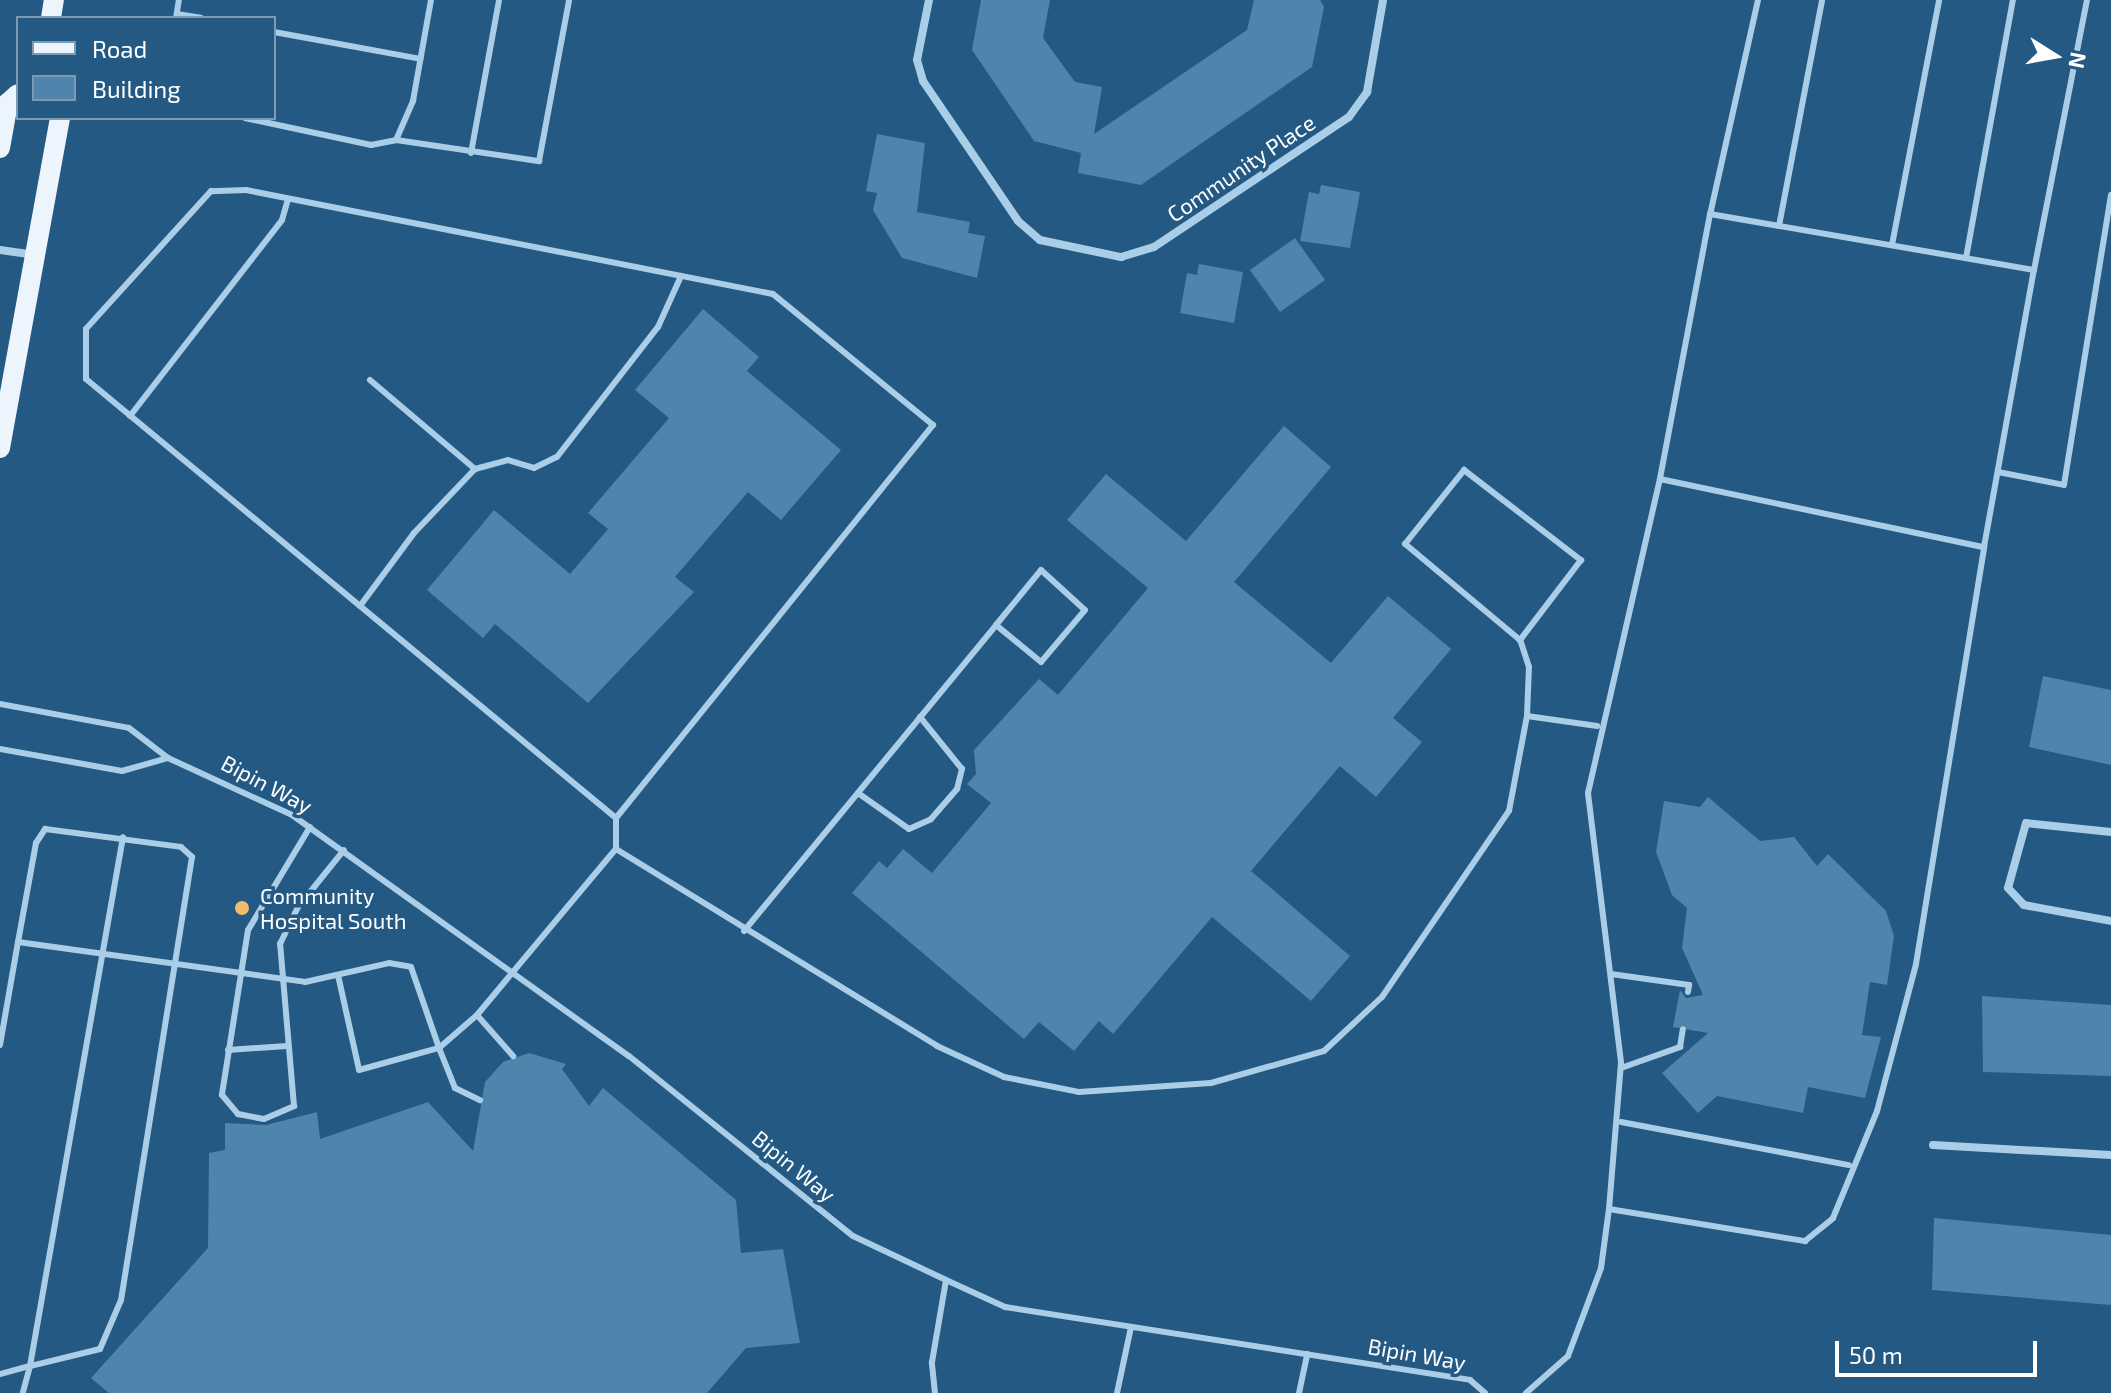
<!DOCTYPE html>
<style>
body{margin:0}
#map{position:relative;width:2111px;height:1393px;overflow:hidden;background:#235982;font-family:"Exo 2",sans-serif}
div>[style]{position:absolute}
.building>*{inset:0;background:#4f85ac}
.service>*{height:6px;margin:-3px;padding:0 3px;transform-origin:3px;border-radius:3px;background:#aacee7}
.minor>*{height:8px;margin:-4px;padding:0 4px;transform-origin:4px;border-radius:4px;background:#aacee7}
.primary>*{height:20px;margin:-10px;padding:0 10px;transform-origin:10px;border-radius:10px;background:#ecf5fd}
.dots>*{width:22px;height:22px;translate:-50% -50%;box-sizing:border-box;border:4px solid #235982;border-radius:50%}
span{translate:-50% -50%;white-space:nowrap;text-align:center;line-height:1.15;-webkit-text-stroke:7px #235982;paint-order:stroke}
.street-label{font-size:22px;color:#fff}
.poi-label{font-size:22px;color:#fff}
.left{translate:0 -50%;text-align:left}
.legend{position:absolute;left:16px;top:16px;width:260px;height:104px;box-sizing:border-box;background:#235982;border:2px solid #7b9bb4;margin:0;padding:10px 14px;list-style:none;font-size:24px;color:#fff}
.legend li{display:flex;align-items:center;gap:16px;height:40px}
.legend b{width:40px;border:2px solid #7b9bb4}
.north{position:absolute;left:2015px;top:16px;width:80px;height:80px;-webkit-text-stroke:6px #235982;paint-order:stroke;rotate:101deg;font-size:22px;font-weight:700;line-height:32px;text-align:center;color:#fff}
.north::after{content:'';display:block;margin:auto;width:28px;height:36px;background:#fff;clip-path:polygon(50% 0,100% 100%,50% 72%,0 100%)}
.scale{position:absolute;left:1835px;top:1341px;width:202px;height:36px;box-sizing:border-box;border:4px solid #fff;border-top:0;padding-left:10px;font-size:24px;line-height:28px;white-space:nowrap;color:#fff;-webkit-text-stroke:6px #235982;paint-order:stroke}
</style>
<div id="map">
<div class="building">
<div style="clip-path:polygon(981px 0,1050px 0,1043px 38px,1075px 82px,1102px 87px,1094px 134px,1247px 30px,1254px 0,1320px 0,1324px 7px,1312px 67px,1141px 185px,1078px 173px,1081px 153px,1034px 141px,972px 50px)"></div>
<div style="clip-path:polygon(877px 134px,925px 143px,917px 212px,970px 222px,968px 233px,985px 236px,977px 278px,902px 258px,873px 210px,877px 193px,866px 191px)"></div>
<div style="clip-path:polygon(1321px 185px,1360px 192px,1350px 248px,1300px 241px,1309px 192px,1319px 194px)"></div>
<div style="clip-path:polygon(1295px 238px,1325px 280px,1280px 312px,1250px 270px)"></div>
<div style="clip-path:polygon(1199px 264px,1243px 272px,1234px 323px,1180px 313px,1187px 273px,1197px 275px)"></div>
<div style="clip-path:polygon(703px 309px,759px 357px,747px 371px,841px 450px,781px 520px,748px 492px,675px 577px,694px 592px,588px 703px,495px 624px,483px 638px,427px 590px,494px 510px,570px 574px,608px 529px,588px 513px,669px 418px,635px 390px)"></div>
<div style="clip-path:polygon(1284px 426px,1331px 467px,1234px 582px,1331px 663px,1388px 596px,1451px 649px,1393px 718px,1422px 742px,1376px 797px,1340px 766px,1251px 871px,1350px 956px,1311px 1001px,1212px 917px,1113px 1034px,1099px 1021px,1074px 1051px,1039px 1022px,1024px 1039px,852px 893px,879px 861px,887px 868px,903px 849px,932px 873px,991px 803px,967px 784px,976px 774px,974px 750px,1039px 679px,1058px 695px,1148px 588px,1067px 520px,1106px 474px,1186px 541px)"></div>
<div style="clip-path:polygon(2043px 676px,2111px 690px,2111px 765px,2029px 747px)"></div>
<div style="clip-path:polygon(1708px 797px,1760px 841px,1794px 837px,1817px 866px,1828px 854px,1886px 911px,1894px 936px,1887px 985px,1870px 982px,1862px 1035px,1881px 1037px,1865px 1098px,1808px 1087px,1803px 1113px,1717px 1096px,1698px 1113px,1662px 1073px,1708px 1033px,1673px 1027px,1680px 990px,1686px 998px,1703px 995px,1682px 948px,1687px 908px,1672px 895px,1656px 852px,1664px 801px,1700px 807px)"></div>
<div style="clip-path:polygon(1982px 996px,2111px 1005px,2111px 1076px,1983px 1072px)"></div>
<div style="clip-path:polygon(529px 1053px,566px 1064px,562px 1069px,589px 1106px,603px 1088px,736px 1200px,741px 1253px,783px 1249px,800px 1343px,746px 1348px,707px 1393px,109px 1393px,91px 1378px,208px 1248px,209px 1153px,225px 1150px,225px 1123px,266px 1125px,317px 1112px,320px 1139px,428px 1102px,473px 1151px,485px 1082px,503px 1062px)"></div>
<div style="clip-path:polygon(1934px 1218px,2111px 1235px,2111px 1305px,1932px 1290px)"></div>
</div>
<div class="service">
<div style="left:1758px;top:0;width:219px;rotate:102.6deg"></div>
<div style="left:1710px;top:214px;width:329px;rotate:9.8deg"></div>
<div style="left:2034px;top:270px;width:275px;rotate:-78.9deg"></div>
<div style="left:177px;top:14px;width:24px;rotate:9deg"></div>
<div style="left:176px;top:18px;width:18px;rotate:-81deg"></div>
<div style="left:274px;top:32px;width:149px;rotate:10.4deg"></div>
<div style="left:245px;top:118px;width:129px;rotate:12.1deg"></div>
<div style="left:371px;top:145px;width:25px;rotate:-11deg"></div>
<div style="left:396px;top:140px;width:43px;rotate:-66.4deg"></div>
<div style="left:413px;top:101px;width:103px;rotate:-79.9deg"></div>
<div style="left:396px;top:140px;width:145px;rotate:8.4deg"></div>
<div style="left:539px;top:161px;width:164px;rotate:-79.4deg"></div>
<div style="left:471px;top:153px;width:156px;rotate:-79.6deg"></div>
<div style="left:1710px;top:214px;width:270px;rotate:100.7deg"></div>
<div style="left:1660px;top:479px;width:331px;rotate:11.9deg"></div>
<div style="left:1984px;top:547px;width:281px;rotate:-79.8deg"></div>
<div style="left:1779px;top:226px;width:230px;rotate:-79.2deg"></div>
<div style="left:1892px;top:245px;width:249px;rotate:-79.1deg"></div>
<div style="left:1966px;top:258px;width:262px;rotate:-79.7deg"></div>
<div style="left:370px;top:380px;width:138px;rotate:40.3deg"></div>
<div style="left:130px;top:416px;width:248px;rotate:-52.2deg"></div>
<div style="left:282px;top:220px;width:22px;rotate:-74deg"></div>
<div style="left:1998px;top:472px;width:67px;rotate:11.1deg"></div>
<div style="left:2064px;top:485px;width:294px;rotate:-80.8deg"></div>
<div style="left:360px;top:606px;width:91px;rotate:-53.5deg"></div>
<div style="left:414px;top:533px;width:88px;rotate:-46.4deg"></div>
<div style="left:475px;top:469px;width:34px;rotate:-15deg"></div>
<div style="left:508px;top:460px;width:27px;rotate:17deg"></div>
<div style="left:534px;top:468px;width:25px;rotate:-26deg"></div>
<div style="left:557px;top:457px;width:165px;rotate:-52.2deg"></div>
<div style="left:658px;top:327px;width:56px;rotate:-65.7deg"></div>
<div style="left:0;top:704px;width:131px;rotate:10.5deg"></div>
<div style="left:129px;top:728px;width:49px;rotate:37.6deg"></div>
<div style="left:168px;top:758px;width:136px;rotate:24.7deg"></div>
<div style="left:292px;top:815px;width:414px;rotate:35.6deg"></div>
<div style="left:629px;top:1056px;width:287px;rotate:38.8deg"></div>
<div style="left:853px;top:1236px;width:103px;rotate:25.3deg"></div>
<div style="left:946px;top:1280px;width:65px;rotate:24.6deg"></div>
<div style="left:1005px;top:1307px;width:471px;rotate:8.9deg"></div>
<div style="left:1470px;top:1380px;width:20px;rotate:41deg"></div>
<div style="left:1527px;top:716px;width:71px;rotate:8.1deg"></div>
<div style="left:0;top:749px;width:124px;rotate:10.2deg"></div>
<div style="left:122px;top:771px;width:48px;rotate:-15.8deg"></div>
<div style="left:858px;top:793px;width:62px;rotate:35.2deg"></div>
<div style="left:909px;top:829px;width:24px;rotate:-24deg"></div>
<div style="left:931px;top:819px;width:40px;rotate:-49deg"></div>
<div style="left:957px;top:789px;width:21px;rotate:-76deg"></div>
<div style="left:962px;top:769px;width:67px;rotate:-128.9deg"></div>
<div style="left:310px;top:827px;width:120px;rotate:121deg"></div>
<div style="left:248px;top:930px;width:167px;rotate:99deg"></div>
<div style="left:222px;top:1095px;width:25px;rotate:50deg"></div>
<div style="left:238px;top:1114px;width:26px;rotate:11deg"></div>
<div style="left:264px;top:1119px;width:33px;rotate:-23deg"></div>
<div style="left:294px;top:1106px;width:163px;rotate:-94.9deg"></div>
<div style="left:280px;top:944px;width:41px;rotate:-64.1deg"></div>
<div style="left:298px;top:907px;width:73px;rotate:-51.1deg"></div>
<div style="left:616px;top:849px;width:377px;rotate:31.5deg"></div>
<div style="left:937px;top:1046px;width:74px;rotate:24.8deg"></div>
<div style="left:1004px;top:1077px;width:76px;rotate:11.3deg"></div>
<div style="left:1079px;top:1092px;width:132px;rotate:-3.9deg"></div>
<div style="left:1211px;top:1083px;width:117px;rotate:-15.8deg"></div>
<div style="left:1324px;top:1051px;width:79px;rotate:-43deg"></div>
<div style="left:1382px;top:997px;width:225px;rotate:-55.7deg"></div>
<div style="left:1509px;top:811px;width:97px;rotate:-79.3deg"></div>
<div style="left:1527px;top:716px;width:49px;rotate:-87.7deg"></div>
<div style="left:1529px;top:667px;width:28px;rotate:-108deg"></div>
<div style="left:1520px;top:640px;width:150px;rotate:-140.1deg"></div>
<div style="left:1405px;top:544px;width:95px;rotate:-51.4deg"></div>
<div style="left:1464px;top:470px;width:148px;rotate:37.6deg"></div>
<div style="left:1581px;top:560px;width:101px;rotate:127.3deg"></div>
<div style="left:744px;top:931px;width:396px;rotate:-50.5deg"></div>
<div style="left:996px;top:625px;width:71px;rotate:-50.7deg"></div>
<div style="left:1041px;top:570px;width:59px;rotate:42.3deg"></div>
<div style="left:1085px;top:610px;width:68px;rotate:130.2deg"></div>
<div style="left:1041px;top:662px;width:58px;rotate:-140.6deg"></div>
<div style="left:18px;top:942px;width:101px;rotate:-79.7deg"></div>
<div style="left:36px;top:843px;width:17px;rotate:-57deg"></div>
<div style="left:45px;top:829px;width:137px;rotate:7.5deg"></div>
<div style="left:181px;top:847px;width:15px;rotate:42deg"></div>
<div style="left:192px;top:857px;width:449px;rotate:99.1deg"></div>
<div style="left:121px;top:1300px;width:53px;rotate:113.2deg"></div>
<div style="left:100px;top:1349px;width:72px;rotate:166.3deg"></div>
<div style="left:30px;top:1366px;width:28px;rotate:105deg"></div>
<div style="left:1611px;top:974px;width:79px;rotate:8deg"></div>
<div style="left:1689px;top:985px;width:7px;rotate:98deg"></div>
<div style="left:338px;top:975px;width:97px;rotate:77.5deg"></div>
<div style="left:359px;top:1070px;width:83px;rotate:-15.4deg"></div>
<div style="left:439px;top:1048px;width:43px;rotate:68.2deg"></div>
<div style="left:455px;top:1088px;width:28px;rotate:26deg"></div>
<div style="left:477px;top:1015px;width:55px;rotate:48.7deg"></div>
<div style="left:0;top:1045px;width:105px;rotate:-80.1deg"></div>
<div style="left:18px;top:942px;width:290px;rotate:7.9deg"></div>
<div style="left:305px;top:982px;width:86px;rotate:-12.7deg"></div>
<div style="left:389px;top:963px;width:22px;rotate:10deg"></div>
<div style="left:411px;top:967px;width:86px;rotate:70.9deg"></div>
<div style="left:439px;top:1048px;width:50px;rotate:-41deg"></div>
<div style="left:477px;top:1015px;width:217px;rotate:-50.1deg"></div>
<div style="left:616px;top:849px;width:31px;rotate:-90deg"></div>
<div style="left:616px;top:818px;width:505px;rotate:-51.11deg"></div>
<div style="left:933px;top:425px;width:207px;rotate:-140.7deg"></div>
<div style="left:773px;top:294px;width:537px;rotate:-168.84deg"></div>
<div style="left:246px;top:190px;width:35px;rotate:178deg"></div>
<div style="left:211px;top:191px;width:186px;rotate:132.2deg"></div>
<div style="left:86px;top:329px;width:50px;rotate:90deg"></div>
<div style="left:86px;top:379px;width:688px;rotate:39.64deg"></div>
<div style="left:228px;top:1050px;width:59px;rotate:-3.9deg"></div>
<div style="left:1621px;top:1068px;width:63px;rotate:-19.6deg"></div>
<div style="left:1680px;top:1047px;width:18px;rotate:-81deg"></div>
<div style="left:1621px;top:1122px;width:232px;rotate:10.7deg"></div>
<div style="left:1609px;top:1209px;width:147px;rotate:-85.3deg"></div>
<div style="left:1621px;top:1062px;width:271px;rotate:-97deg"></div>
<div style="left:1588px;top:793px;width:322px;rotate:-77.1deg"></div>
<div style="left:0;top:1374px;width:31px;rotate:-15deg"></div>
<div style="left:30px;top:1366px;width:537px;rotate:-80.03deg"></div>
<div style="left:935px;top:1393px;width:31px;rotate:-96deg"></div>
<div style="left:932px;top:1362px;width:83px;rotate:-80.3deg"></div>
<div style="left:1117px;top:1393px;width:67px;rotate:-78deg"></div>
<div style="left:1299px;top:1393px;width:40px;rotate:-78deg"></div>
<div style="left:1526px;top:1393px;width:56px;rotate:-41.4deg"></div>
<div style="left:1568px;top:1356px;width:94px;rotate:-69.4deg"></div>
<div style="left:1601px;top:1268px;width:60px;rotate:-82.3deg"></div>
<div style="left:1609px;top:1209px;width:199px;rotate:9.3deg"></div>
<div style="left:1805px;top:1241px;width:36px;rotate:-39deg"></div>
<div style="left:1833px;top:1218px;width:116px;rotate:-67.6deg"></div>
<div style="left:1877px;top:1111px;width:152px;rotate:-75.1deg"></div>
<div style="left:1916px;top:964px;width:423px;rotate:-80.7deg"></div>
</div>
<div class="minor">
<div style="left:929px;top:0;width:61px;rotate:101.3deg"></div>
<div style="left:917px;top:60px;width:22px;rotate:74deg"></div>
<div style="left:923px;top:81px;width:169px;rotate:55.8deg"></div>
<div style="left:1018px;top:221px;width:29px;rotate:41deg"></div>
<div style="left:1040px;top:240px;width:83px;rotate:11.9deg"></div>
<div style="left:1121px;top:257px;width:34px;rotate:-17deg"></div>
<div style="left:1154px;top:247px;width:234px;rotate:-33.7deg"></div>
<div style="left:1349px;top:117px;width:31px;rotate:-54deg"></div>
<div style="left:1367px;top:92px;width:93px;rotate:-80.1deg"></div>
<div style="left:0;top:250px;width:34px;rotate:8deg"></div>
<div style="left:2111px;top:832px;width:85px;rotate:-174deg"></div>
<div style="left:2026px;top:823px;width:67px;rotate:105.5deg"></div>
<div style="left:2008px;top:888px;width:23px;rotate:47deg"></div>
<div style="left:2024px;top:905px;width:88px;rotate:10.4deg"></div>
<div style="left:1933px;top:1145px;width:178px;rotate:3.2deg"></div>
</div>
<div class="primary">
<div style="left:51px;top:18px;width:18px;rotate:-81deg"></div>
<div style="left:0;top:148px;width:46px;rotate:-79.9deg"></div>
<div style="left:8px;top:103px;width:13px;rotate:-42deg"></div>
<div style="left:0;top:448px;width:335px;rotate:-79.7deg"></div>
</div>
<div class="dots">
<div style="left:242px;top:908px;background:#f3ba6c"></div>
</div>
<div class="street-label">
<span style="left:1241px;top:168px;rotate:-34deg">Community Place</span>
<span style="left:267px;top:784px;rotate:28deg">Bipin Way</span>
<span style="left:794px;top:1166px;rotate:39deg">Bipin Way</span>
<span style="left:1417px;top:1354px;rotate:10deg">Bipin Way</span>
</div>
<div class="poi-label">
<span class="left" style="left:260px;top:908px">Community<br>Hospital South</span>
</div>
<ul class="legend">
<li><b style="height:10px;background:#ecf5fd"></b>Road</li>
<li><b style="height:22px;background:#4f85ac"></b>Building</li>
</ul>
<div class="north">N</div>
<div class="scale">50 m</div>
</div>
